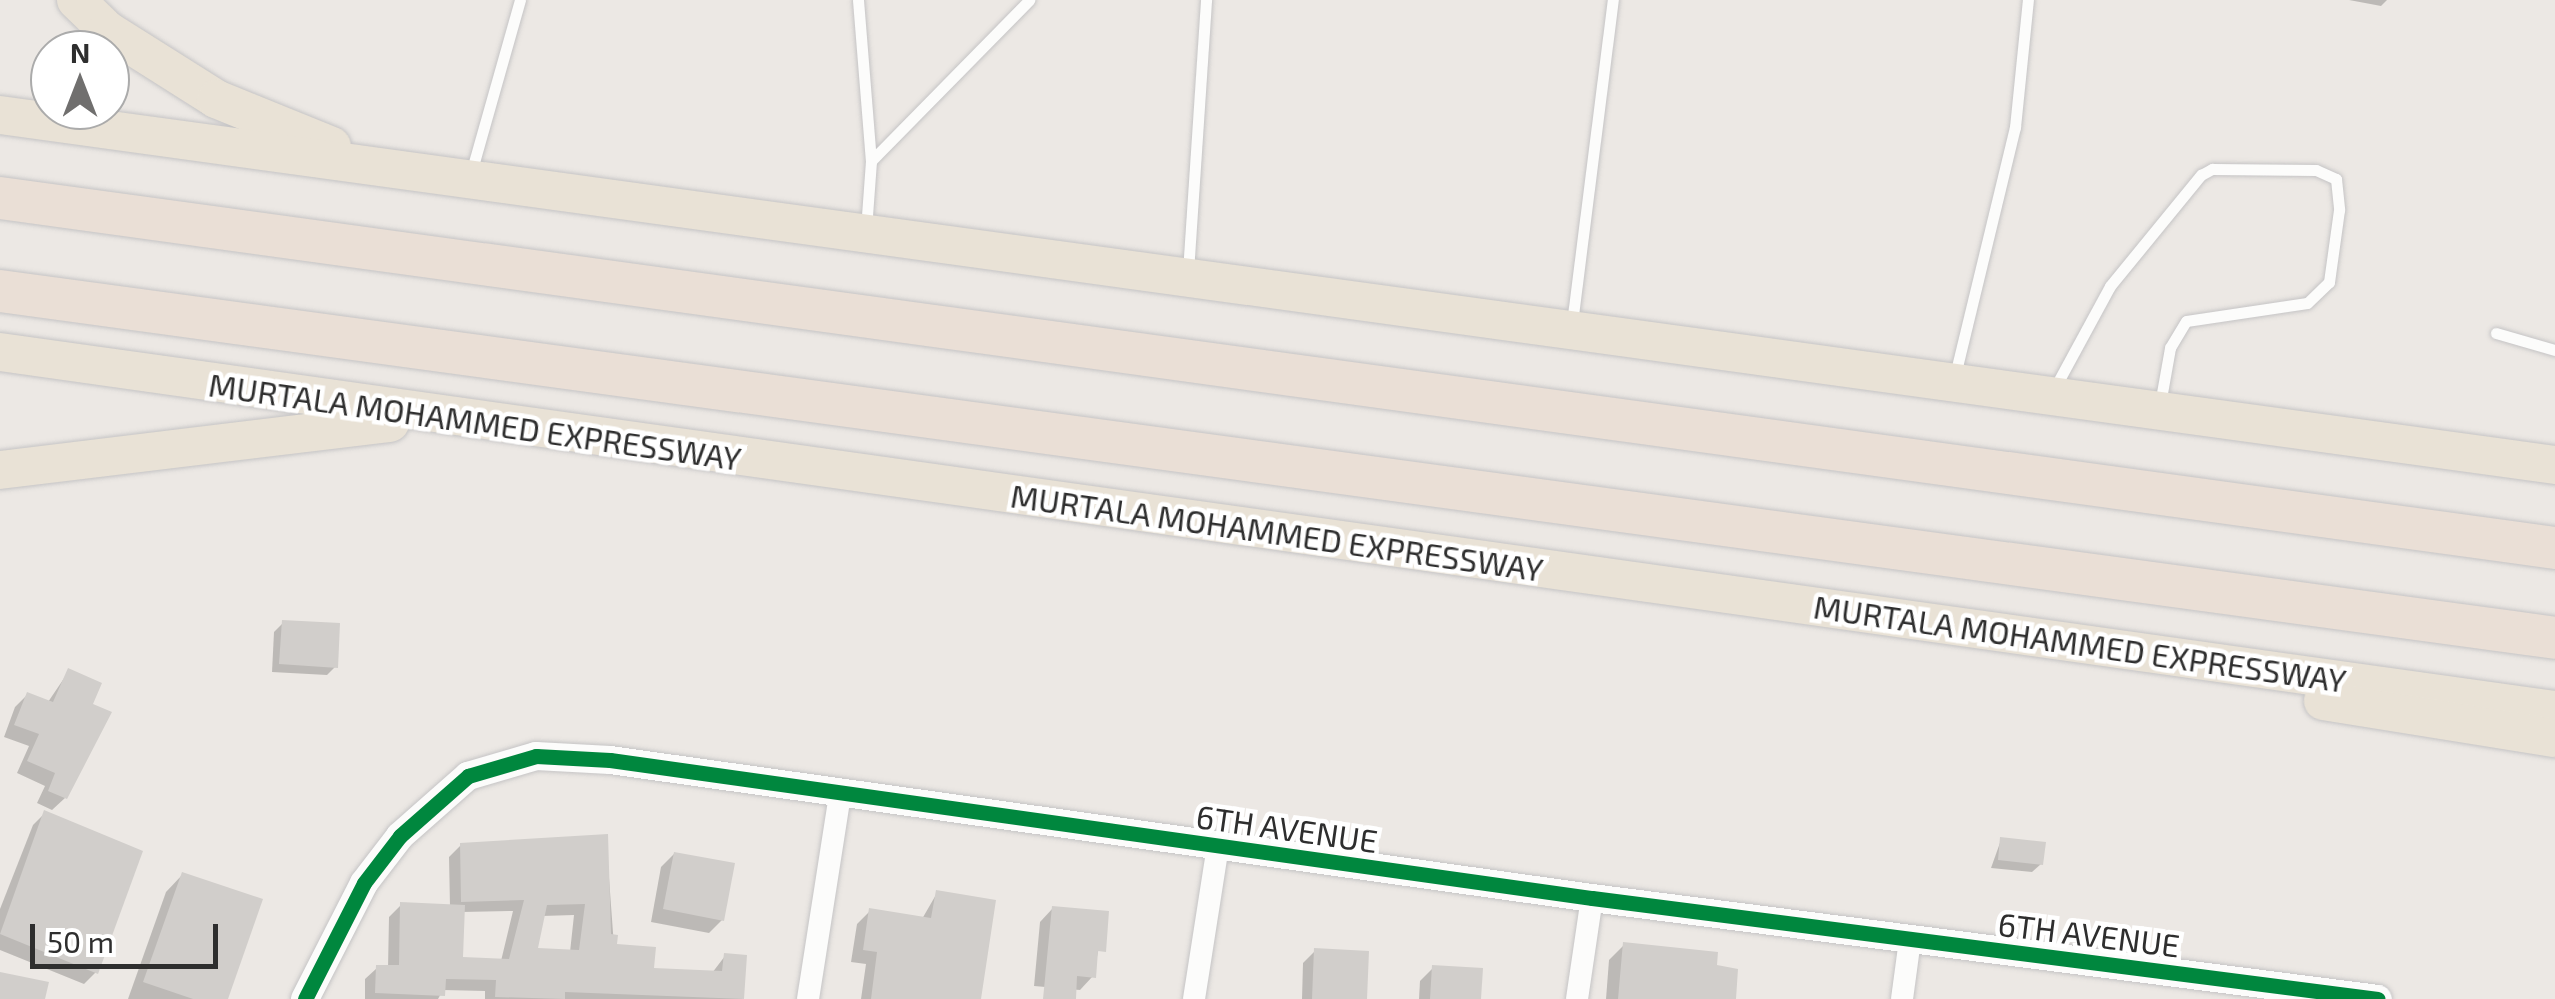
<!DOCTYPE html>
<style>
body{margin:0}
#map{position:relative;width:2555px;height:999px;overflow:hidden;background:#ece8e4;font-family:"Exo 2",sans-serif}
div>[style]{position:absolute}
.shadow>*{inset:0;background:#0003}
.building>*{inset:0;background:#d1cecb}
.roads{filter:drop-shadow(0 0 2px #c5c4c5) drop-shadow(0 0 2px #c5c4c5)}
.service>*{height:11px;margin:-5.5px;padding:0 5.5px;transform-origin:5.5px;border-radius:5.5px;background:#fcfcfb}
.minor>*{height:22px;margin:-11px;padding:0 11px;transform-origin:11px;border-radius:11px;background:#fcfcfb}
.tertiary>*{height:28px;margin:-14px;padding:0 14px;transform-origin:14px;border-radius:14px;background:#fcfcfb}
.trunk>*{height:38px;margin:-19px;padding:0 19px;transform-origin:19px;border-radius:19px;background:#e9e2d6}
.motorway>*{height:42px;margin:-21px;padding:0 21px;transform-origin:21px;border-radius:21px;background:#eadfd6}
.cycleway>*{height:15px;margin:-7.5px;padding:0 7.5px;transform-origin:7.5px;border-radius:7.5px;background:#00873e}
span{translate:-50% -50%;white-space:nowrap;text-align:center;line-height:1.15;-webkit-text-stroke:9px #fff;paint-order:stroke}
.street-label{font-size:32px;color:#2e2e2e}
.north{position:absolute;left:30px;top:30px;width:100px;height:100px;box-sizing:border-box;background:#fff;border:2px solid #ababab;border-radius:50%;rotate:0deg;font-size:28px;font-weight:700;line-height:40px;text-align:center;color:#2e2e2e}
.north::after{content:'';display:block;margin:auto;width:35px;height:45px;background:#706f6e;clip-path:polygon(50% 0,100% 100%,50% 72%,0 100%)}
.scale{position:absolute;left:30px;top:924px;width:188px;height:45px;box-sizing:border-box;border:5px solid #2e2e2e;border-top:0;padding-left:12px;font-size:30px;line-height:35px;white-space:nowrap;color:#2e2e2e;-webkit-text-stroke:8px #fff;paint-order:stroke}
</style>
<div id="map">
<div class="shadow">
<div style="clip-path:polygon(2349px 0,2387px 0,2381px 6px)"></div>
<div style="clip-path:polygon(283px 623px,335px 667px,327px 675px,272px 672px,274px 632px)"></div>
<div style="clip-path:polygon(69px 671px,65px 798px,52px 810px,37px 803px,45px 786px,17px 773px,29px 746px,4px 737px,15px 707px,27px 695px,48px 702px)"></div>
<div style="clip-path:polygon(45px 813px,96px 972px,84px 984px,0 950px,0 909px,33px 825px)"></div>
<div style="clip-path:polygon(evenodd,606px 837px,614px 946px,651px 970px,712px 973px,725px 956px,744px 957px,742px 999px,485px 999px,485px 991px,443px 990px,438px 999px,365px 999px,365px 979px,377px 968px,388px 968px,389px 917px,401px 905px,450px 907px,449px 857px,461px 845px,606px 837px,513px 911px,501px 961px,461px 960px,462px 912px,513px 911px,606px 837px,574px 915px,570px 952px,535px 951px,542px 916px,574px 915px)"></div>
<div style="clip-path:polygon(2001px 840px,2041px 864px,2032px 872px,1991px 868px)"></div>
<div style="clip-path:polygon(674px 854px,722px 920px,709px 933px,651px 922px,661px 867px)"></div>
<div style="clip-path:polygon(183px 874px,225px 999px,128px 999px,166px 892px)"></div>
<div style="clip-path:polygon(937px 893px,978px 999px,861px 999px,866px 964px,851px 962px,857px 924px,870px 911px,922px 919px)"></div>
<div style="clip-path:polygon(1053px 908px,1106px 913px,1093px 976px,1080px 990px,1034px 986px,1040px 922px)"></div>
<div style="clip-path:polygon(1624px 945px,1714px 967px,1734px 999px,1606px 999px,1609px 960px)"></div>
<div style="clip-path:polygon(1315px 951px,1365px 999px,1302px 999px,1303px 963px)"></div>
<div style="clip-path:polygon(1433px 968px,1479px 999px,1419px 999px,1420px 981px)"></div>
</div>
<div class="building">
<div style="clip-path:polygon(282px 620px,340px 623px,338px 668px,279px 664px)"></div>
<div style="clip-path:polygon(68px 668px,102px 683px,93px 704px,112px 712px,67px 799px,48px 791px,55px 773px,27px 761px,39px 734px,14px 725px,27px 692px,53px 702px)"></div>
<div style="clip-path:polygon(44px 810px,143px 851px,98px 974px,0 934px)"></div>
<div style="clip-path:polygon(evenodd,608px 834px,611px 934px,618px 935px,617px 944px,656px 947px,654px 968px,722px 971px,724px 953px,747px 955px,744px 999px,565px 992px,565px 999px,495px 997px,496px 980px,446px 979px,445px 996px,375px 993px,376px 965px,399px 965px,400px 902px,465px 905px,463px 957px,509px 959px,524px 900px,461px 902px,460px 843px,608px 834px,585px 904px,579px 950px,538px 948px,547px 905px,585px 904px)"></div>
<div style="clip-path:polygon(2000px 837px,2046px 842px,2043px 865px,1998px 860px)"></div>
<div style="clip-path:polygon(674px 852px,735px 863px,724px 921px,663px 909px)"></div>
<div style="clip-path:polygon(182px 872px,263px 899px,228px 999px,193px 999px,143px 982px)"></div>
<div style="clip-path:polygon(936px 890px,996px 900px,981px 999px,871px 999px,877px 952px,863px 950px,869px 908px,931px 918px)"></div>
<div style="clip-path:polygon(1052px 906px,1109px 911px,1106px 952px,1098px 951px,1096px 978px,1077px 976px,1076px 999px,1043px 999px)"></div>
<div style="clip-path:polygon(1623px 942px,1718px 952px,1717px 965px,1738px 969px,1736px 999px,1618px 999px)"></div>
<div style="clip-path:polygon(1314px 948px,1369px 951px,1367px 999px,1312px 999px)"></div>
<div style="clip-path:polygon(1432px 965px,1483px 968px,1481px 999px,1430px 999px)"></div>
<div style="clip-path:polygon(0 972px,49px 982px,45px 999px,0 999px)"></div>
</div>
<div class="roads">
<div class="service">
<div style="left:858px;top:0;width:162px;rotate:85.4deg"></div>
<div style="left:871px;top:161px;width:68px;rotate:94.2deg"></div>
<div style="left:871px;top:161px;width:226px;rotate:-45.5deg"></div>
<div style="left:471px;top:173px;width:180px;rotate:-74.2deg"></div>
<div style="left:1188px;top:272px;width:273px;rotate:-86.2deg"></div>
<div style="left:1572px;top:323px;width:326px;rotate:-82.8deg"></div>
<div style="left:2496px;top:333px;width:61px;rotate:16.1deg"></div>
<div style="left:1955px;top:375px;width:255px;rotate:-76.4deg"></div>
<div style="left:2015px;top:127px;width:128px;rotate:-84.2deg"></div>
<div style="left:2053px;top:391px;width:119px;rotate:-61.5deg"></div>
<div style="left:2110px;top:286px;width:144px;rotate:-50.7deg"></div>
<div style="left:2201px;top:175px;width:13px;rotate:-29deg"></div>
<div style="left:2212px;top:169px;width:104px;rotate:0.6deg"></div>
<div style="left:2316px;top:170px;width:22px;rotate:24deg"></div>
<div style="left:2336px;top:179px;width:31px;rotate:84deg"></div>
<div style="left:2339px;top:210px;width:73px;rotate:97.9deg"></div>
<div style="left:2329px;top:282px;width:30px;rotate:136deg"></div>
<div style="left:2307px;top:303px;width:122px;rotate:171.5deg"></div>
<div style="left:2186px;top:321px;width:31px;rotate:121deg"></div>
<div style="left:2170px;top:348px;width:57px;rotate:100.1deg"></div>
</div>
<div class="minor">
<div style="left:808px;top:999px;width:207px;rotate:-81.1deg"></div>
<div style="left:1194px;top:999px;width:155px;rotate:-81.1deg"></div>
<div style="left:1577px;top:999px;width:102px;rotate:-81.6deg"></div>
<div style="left:1902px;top:999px;width:60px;rotate:-82.3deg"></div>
</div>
<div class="tertiary">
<div style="left:305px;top:999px;width:130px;rotate:-63deg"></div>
<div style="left:364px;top:883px;width:59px;rotate:-52.5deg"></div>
<div style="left:400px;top:836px;width:91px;rotate:-41.4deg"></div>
<div style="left:468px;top:776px;width:71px;rotate:-16.4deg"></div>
<div style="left:536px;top:756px;width:74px;rotate:3.1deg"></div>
<div style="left:610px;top:760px;width:992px;rotate:8deg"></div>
<div style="left:1592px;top:898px;width:792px;rotate:7.32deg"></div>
</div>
<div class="trunk">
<div style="left:76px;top:0;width:43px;rotate:44.1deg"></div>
<div style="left:107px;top:30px;width:129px;rotate:32.3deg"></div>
<div style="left:216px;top:99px;width:125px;rotate:22.1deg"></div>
<div style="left:0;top:115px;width:2579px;rotate:7.8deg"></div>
<div style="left:0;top:352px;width:2580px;rotate:7.98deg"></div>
<div style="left:0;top:470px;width:393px;rotate:-6.9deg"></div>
<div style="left:2323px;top:701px;width:235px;rotate:9.1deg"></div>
</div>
<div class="motorway">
<div style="left:0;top:198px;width:2579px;rotate:7.8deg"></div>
<div style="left:0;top:291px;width:2578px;rotate:7.73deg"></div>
</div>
</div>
<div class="cycleway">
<div style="left:305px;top:999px;width:130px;rotate:-63deg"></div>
<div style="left:364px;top:883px;width:59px;rotate:-52.5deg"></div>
<div style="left:400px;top:836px;width:91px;rotate:-41.4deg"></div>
<div style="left:468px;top:776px;width:71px;rotate:-16.4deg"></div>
<div style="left:536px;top:756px;width:74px;rotate:3.1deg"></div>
<div style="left:610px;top:760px;width:992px;rotate:8deg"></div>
<div style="left:1592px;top:898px;width:792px;rotate:7.32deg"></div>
</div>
<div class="street-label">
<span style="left:475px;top:421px;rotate:8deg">MURTALA MOHAMMED EXPRESSWAY</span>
<span style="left:1277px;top:532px;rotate:8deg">MURTALA MOHAMMED EXPRESSWAY</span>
<span style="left:2080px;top:643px;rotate:8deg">MURTALA MOHAMMED EXPRESSWAY</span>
<span style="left:1287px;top:828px;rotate:8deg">6TH AVENUE</span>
<span style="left:2089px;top:934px;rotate:7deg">6TH AVENUE</span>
</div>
<div class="north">N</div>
<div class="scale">50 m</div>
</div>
